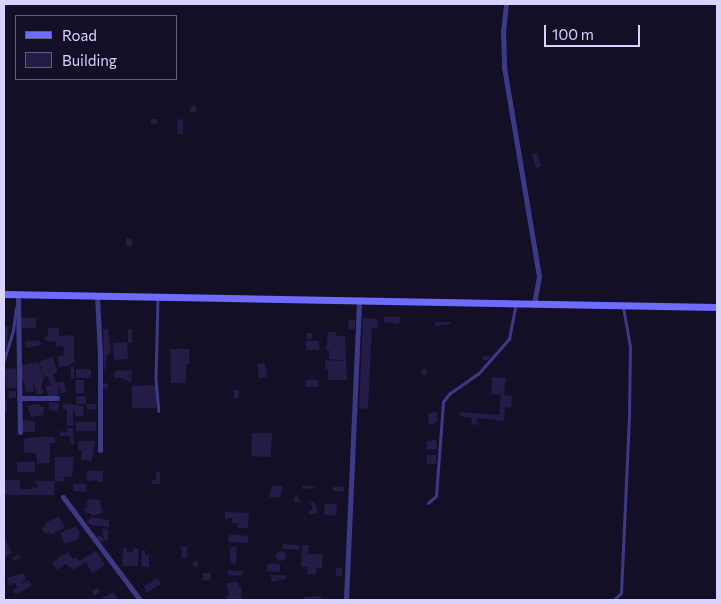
<!DOCTYPE html>
<style>
body{margin:0}
#map{position:relative;width:721px;height:604px;overflow:hidden;background:#130f26;font-family:Commissioner,sans-serif}
div>[style]{position:absolute}
.building>*{inset:0;background:#241b47}
.round{border-radius:50%}
.service>*{height:2.5px;margin:-1.25px;padding:0 1.25px;transform-origin:1.25px;border-radius:1.25px;background:#3d3a85}
.minor>*{height:5px;margin:-2.5px;padding:0 2.5px;transform-origin:2.5px;border-radius:2.5px;background:#3d3a85}
.secondary>*{height:7px;margin:-3.5px;padding:0 3.5px;transform-origin:3.5px;border-radius:3.5px;background:#6f6bff}
span{translate:-50% -50%;white-space:nowrap;text-align:center;line-height:1.15;-webkit-text-stroke:4px #130f26;paint-order:stroke}
.frame{position:absolute;inset:0;border:5px solid #d9d4ff;pointer-events:none}
.legend{position:absolute;left:15px;top:15px;width:162px;height:65px;box-sizing:border-box;background:#130f26;border:1px solid #625e7d;margin:0;padding:6px 9px;list-style:none;font-size:15px;color:#d9d4ff}
.legend li{display:flex;align-items:center;gap:10px;height:25px}
.legend b{width:25px;border:1px solid #625e7d}
.scale{position:absolute;left:544px;top:25px;width:96px;height:22px;box-sizing:border-box;border:2px solid #d9d4ff;border-top:0;padding-left:6px;font-size:15px;line-height:18px;white-space:nowrap;color:#d9d4ff;-webkit-text-stroke:4px #130f26;paint-order:stroke}
</style>
<div id="map">
<div class="building">
<div style="clip-path:polygon(191px 106px,196px 106px,196px 112px,189px 112px)"></div>
<div style="clip-path:polygon(151px 119px,157px 119px,157px 124px,151px 124px)"></div>
<div style="clip-path:polygon(183px 119px,183px 134px,178px 134px,177px 120px)"></div>
<div style="clip-path:polygon(537px 153px,541px 166px,536px 168px,532px 154px)"></div>
<div style="clip-path:polygon(126px 238px,132px 239px,132px 246px,126px 246px)"></div>
<div style="clip-path:polygon(384px 317px,400px 317px,400px 322px,397px 324px,384px 322px)"></div>
<div style="clip-path:polygon(21px 318px,36px 318px,36px 328px,22px 328px)"></div>
<div style="clip-path:polygon(363px 318px,377px 319px,378px 321px,377px 329px,372px 328px,368px 409px,359px 408px)"></div>
<div style="clip-path:polygon(349px 320px,355px 320px,355px 329px,348px 329px)"></div>
<div style="clip-path:polygon(435px 322px,451px 322px,451px 324px,435px 326px)"></div>
<div style="clip-path:polygon(4px 327px,9px 327px,7px 347px,4px 347px)"></div>
<div style="clip-path:polygon(48px 328px,59px 328px,59px 336px,74px 335px,74px 363px,71px 363px,71px 365px,59px 367px,58px 356px,64px 355px,63px 346px,70px 345px,56px 347px,56px 342px,46px 341px,44px 337px,48px 336px)"></div>
<div style="clip-path:polygon(103px 329px,108px 329px,111px 353px,107px 355px,104px 375px)"></div>
<div style="clip-path:polygon(128px 329px,132px 329px,132px 343px,128px 343px)"></div>
<div style="clip-path:polygon(328px 332px,336px 332px,336px 336px,345px 336px,347px 380px,328px 380px,328px 369px,325px 369px,325px 360px,342px 361px,342px 360px,329px 359px,329px 350px,326px 350px)"></div>
<div style="clip-path:polygon(307px 333px,313px 333px,312px 339px,307px 339px)"></div>
<div style="clip-path:polygon(40px 340px,41px 345px,26px 348px,25px 342px)"></div>
<div style="clip-path:polygon(306px 341px,319px 341px,319px 350px,306px 350px)"></div>
<div style="clip-path:polygon(127px 342px,128px 359px,114px 360px,113px 343px)"></div>
<div style="clip-path:polygon(170px 349px,189px 349px,189px 364px,186px 364px,186px 383px,171px 383px)"></div>
<div style="clip-path:polygon(483px 356px,490px 356px,489px 360px,482px 360px)"></div>
<div style="clip-path:polygon(52px 357px,58px 372px,53px 374px,56px 383px,51px 385px,47px 376px,44px 377px,39px 362px)"></div>
<div style="clip-path:polygon(38px 362px,44px 378px,41px 386px,44px 393px,37px 395px,33px 380px,34px 391px,26px 393px,24px 381px,21px 382px,22px 365px)"></div>
<div style="clip-path:polygon(265px 363px,267px 377px,259px 378px,257px 364px)"></div>
<div style="clip-path:polygon(71px 367px,74px 367px,74px 378px,71px 379px)"></div>
<div style="clip-path:polygon(16px 368px,17px 388px,6px 388px,5px 369px)"></div>
<div style="clip-path:polygon(76px 369px,91px 369px,91px 378px,76px 378px)"></div>
<div style="clip-path:polygon(422px 369px,427px 369px,426px 376px,421px 375px)"></div>
<div style="clip-path:polygon(132px 370px,131px 383px,122px 378px,114px 378px,115px 371px)"></div>
<div style="clip-path:polygon(492px 377px,506px 378px,504px 395px,512px 396px,511px 408px,505px 407px,504px 421px,477px 418px,477px 425px,471px 424px,472px 418px,459px 416px,460px 412px,499px 415px,501px 395px,491px 394px)"></div>
<div style="clip-path:polygon(75px 380px,84px 380px,84px 393px,76px 393px)"></div>
<div style="clip-path:polygon(306px 380px,318px 380px,318px 387px,306px 387px)"></div>
<div style="clip-path:polygon(63px 381px,67px 392px,61px 393px,60px 387px,58px 388px,59px 395px,48px 397px,46px 386px)"></div>
<div class="round" style="left:102px;top:383px;width:6px;height:6px"></div>
<div style="clip-path:polygon(156px 385px,156px 408px,132px 408px,132px 386px)"></div>
<div style="clip-path:polygon(234px 390px,239px 390px,239px 398px,234px 399px)"></div>
<div style="clip-path:polygon(9px 391px,16px 391px,16px 398px,9px 398px)"></div>
<div style="clip-path:polygon(76px 396px,86px 396px,86px 404px,76px 404px)"></div>
<div style="clip-path:polygon(5px 401px,7px 401px,7px 413px,4px 413px)"></div>
<div style="clip-path:polygon(49px 402px,59px 403px,58px 412px,49px 409px)"></div>
<div style="clip-path:polygon(63px 403px,84px 406px,83px 416px,76px 416px,73px 408px,73px 426px,67px 425px,67px 409px,63px 409px)"></div>
<div style="clip-path:polygon(40px 404px,41px 407px,44px 407px,43px 415px,31px 417px,27px 406px)"></div>
<div style="clip-path:polygon(87px 404px,96px 404px,97px 409px,87px 409px)"></div>
<div style="clip-path:polygon(437px 412px,438px 421px,435px 421px,435px 424px,429px 425px,428px 413px)"></div>
<div style="clip-path:polygon(23px 420px,35px 421px,35px 432px,22px 432px)"></div>
<div style="clip-path:polygon(76px 422px,96px 422px,96px 431px,76px 431px)"></div>
<div style="clip-path:polygon(67px 428px,73px 428px,74px 445px,70px 443px,70px 436px,60px 436px,60px 431px,67px 432px)"></div>
<div style="clip-path:polygon(252px 433px,272px 433px,271px 457px,251px 456px)"></div>
<div style="clip-path:polygon(36px 437px,55px 437px,55px 443px,50px 443px,50px 463px,37px 464px,36px 453px,24px 453px,24px 439px)"></div>
<div style="clip-path:polygon(436px 440px,437px 449px,427px 450px,426px 441px)"></div>
<div style="clip-path:polygon(78px 441px,95px 441px,92px 461px,81px 460px,82px 450px,90px 449px,78px 450px)"></div>
<div style="clip-path:polygon(427px 455px,436px 455px,436px 464px,427px 464px)"></div>
<div style="clip-path:polygon(55px 457px,74px 457px,72px 477px,59px 477px,64px 478px,64px 481px,55px 481px)"></div>
<div style="clip-path:polygon(17px 462px,35px 462px,35px 472px,17px 472px)"></div>
<div style="clip-path:polygon(87px 471px,103px 471px,103px 482px,98px 482px,98px 479px,89px 482px,89px 479px,86px 479px)"></div>
<div style="clip-path:polygon(156px 472px,160px 472px,160px 484px,152px 484px,152px 480px,156px 480px)"></div>
<div style="clip-path:polygon(5px 480px,20px 480px,20px 489px,32px 489px,32px 487px,38px 488px,35px 481px,55px 481px,54px 495px,4px 495px)"></div>
<div style="clip-path:polygon(73px 484px,86px 484px,86px 492px,73px 491px)"></div>
<div style="clip-path:polygon(272px 486px,283px 486px,280px 497px,269px 497px)"></div>
<div style="clip-path:polygon(302px 486px,315px 486px,315px 488px,302px 489px)"></div>
<div style="clip-path:polygon(333px 487px,344px 487px,344px 491px,333px 491px)"></div>
<div style="clip-path:polygon(295px 495px,298px 496px,298px 500px,302px 502px,294px 502px)"></div>
<div style="clip-path:polygon(92px 499px,100px 500px,103px 513px,91px 516px,90px 513px,86px 514px,84px 508px,88px 507px,86px 501px)"></div>
<div style="clip-path:polygon(314px 501px,318px 513px,309px 515px,309px 512px,313px 508px,310px 503px)"></div>
<div style="clip-path:polygon(325px 504px,337px 504px,336px 516px,324px 515px)"></div>
<div style="clip-path:polygon(225px 512px,249px 513px,248px 528px,237px 528px,238px 523px,232px 523px,232px 518px,225px 519px)"></div>
<div style="clip-path:polygon(59px 516px,65px 527px,50px 535px,49px 532px,45px 534px,42px 528px,45px 527px,45px 523px)"></div>
<div style="clip-path:polygon(91px 517px,109px 520px,109px 527px,91px 525px,87px 522px)"></div>
<div style="clip-path:polygon(76px 526px,80px 533px,78px 539px,65px 544px,60px 533px)"></div>
<div style="clip-path:polygon(102px 528px,108px 529px,108px 540px,100px 542px,97px 537px,100px 535px,104px 540px)"></div>
<div style="clip-path:polygon(229px 534px,248px 536px,248px 543px,228px 542px)"></div>
<div style="clip-path:polygon(4px 536px,12px 553px,4px 557px)"></div>
<div style="clip-path:polygon(283px 544px,299px 545px,299px 550px,283px 549px)"></div>
<div style="clip-path:polygon(302px 545px,309px 545px,308px 554px,323px 554px,322px 568px,316px 568px,316px 574px,307px 574px,308px 567px,301px 567px)"></div>
<div style="clip-path:polygon(181px 546px,187px 547px,187px 558px,182px 558px)"></div>
<div style="clip-path:polygon(233px 547px,237px 547px,236px 564px,230px 563px,230px 549px)"></div>
<div style="clip-path:polygon(123px 548px,127px 548px,127px 552px,133px 552px,133px 548px,139px 549px,138px 566px,122px 566px)"></div>
<div style="clip-path:polygon(142px 550px,145px 550px,145px 555px,149px 555px,149px 567px,141px 566px)"></div>
<div class="round" style="left:276px;top:551px;width:10px;height:10px"></div>
<div style="clip-path:polygon(96px 551px,105px 565px,92px 573px,86px 562px,73px 570px,66px 564px,56px 570px,52px 561px,58px 560px,57px 558px,68px 552px,73px 559px,77px 557px,79px 561px)"></div>
<div style="clip-path:polygon(19px 554px,21px 558px,13px 561px,12px 558px)"></div>
<div style="clip-path:polygon(193px 561px,198px 562px,198px 567px,193px 566px)"></div>
<div style="clip-path:polygon(271px 563px,280px 564px,280px 572px,267px 571px,267px 565px)"></div>
<div style="clip-path:polygon(336px 568px,342px 568px,342px 576px,336px 576px)"></div>
<div style="clip-path:polygon(228px 570px,243px 571px,242px 576px,228px 575px)"></div>
<div style="clip-path:polygon(23px 573px,26px 580px,21px 582px,22px 584px,28px 580px,32px 585px,16px 595px,13px 590px,17px 587px,15px 583px,9px 585px,7px 578px)"></div>
<div style="clip-path:polygon(203px 573px,211px 573px,210px 580px,203px 581px)"></div>
<div style="clip-path:polygon(271px 575px,286px 575px,286px 579px,271px 582px)"></div>
<div style="clip-path:polygon(157px 578px,161px 584px,146px 593px,144px 586px)"></div>
<div style="clip-path:polygon(238px 582px,239px 586px,241px 586px,242px 600px,227px 600px,226px 596px,229px 595px,226px 583px)"></div>
<div style="clip-path:polygon(97px 588px,100px 592px,94px 596px,92px 591px)"></div>
<div style="clip-path:polygon(114px 592px,118px 599px,99px 600px,102px 598px)"></div>
<div style="clip-path:polygon(321px 596px,321px 600px,305px 600px,304px 597px)"></div>
</div>
<div class="service">
<div style="left:158px;top:298px;width:81px;rotate:91.4deg"></div>
<div style="left:156px;top:379px;width:32px;rotate:85deg"></div>
<div style="left:4px;top:360px;width:31px;rotate:-73deg"></div>
<div style="left:13px;top:330px;width:22px;rotate:-82deg"></div>
<div style="left:428px;top:503px;width:11px;rotate:-41deg"></div>
<div style="left:436px;top:496px;width:94px;rotate:-85.7deg"></div>
<div style="left:443px;top:402px;width:10px;rotate:-53deg"></div>
<div style="left:449px;top:394px;width:35px;rotate:-35deg"></div>
<div style="left:478px;top:374px;width:47px;rotate:-48.5deg"></div>
<div style="left:509px;top:339px;width:36px;rotate:-79deg"></div>
<div style="left:614px;top:600px;width:10px;rotate:-45deg"></div>
<div style="left:621px;top:593px;width:177px;rotate:-87.4deg"></div>
<div style="left:629px;top:416px;width:69px;rotate:-89.2deg"></div>
<div style="left:630px;top:347px;width:40px;rotate:-100deg"></div>
</div>
<div class="minor">
<div style="left:506px;top:4px;width:27px;rotate:96deg"></div>
<div style="left:503px;top:31px;width:36px;rotate:88deg"></div>
<div style="left:504px;top:67px;width:212px;rotate:80.5deg"></div>
<div style="left:539px;top:276px;width:29px;rotate:100deg"></div>
<div style="left:18px;top:295px;width:137px;rotate:89.2deg"></div>
<div style="left:97px;top:296px;width:59px;rotate:87.1deg"></div>
<div style="left:100px;top:355px;width:95px;rotate:90deg"></div>
<div style="left:19px;top:398px;width:38px"></div>
<div style="left:63px;top:497px;width:129px;rotate:53.2deg"></div>
<div style="left:346px;top:600px;width:301px;rotate:-87.5deg"></div>
</div>
<div class="secondary">
<div style="left:4px;top:294px;width:713px;rotate:1.04deg"></div>
</div>
<div class="frame"></div>
<ul class="legend">
<li><b style="height:6px;background:#6f6bff"></b>Road</li>
<li><b style="height:14px;background:#241b47"></b>Building</li>
</ul>
<div class="scale">100 m</div>
</div>
